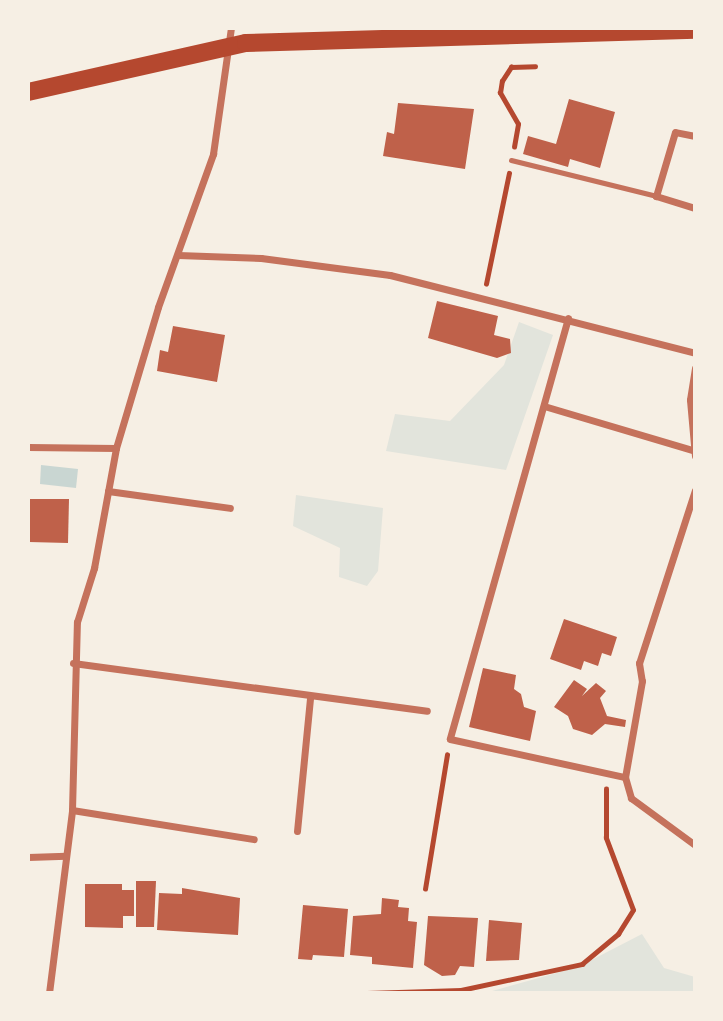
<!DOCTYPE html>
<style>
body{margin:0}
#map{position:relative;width:723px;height:1021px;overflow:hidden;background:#f6efe4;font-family:Quicksand,sans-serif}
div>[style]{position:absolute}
.green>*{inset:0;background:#e2e4dc}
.water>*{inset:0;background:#c9d6d2}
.building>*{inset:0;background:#bf614a}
.path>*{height:4.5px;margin:-2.25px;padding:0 2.25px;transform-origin:2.25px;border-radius:2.25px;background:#b5482f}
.service>*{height:5px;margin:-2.5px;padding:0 2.5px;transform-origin:2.5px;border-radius:2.5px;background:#c5725c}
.minor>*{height:7px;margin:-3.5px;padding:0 3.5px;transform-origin:3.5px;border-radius:3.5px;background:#c5725c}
.primary>*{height:18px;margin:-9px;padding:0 9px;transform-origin:9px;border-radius:9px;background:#b5482f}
span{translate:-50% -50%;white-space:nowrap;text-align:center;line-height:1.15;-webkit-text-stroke:6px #f6efe4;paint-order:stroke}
.frame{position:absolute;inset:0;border:30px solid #f6efe4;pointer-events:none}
</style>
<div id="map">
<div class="green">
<div style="clip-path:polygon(519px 322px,553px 335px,506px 470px,386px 451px,395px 414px,450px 421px,504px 365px)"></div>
<div style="clip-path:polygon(296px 495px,383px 508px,378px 571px,367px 586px,339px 577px,340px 548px,293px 526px)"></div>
<div style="clip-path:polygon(642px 934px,664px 968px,695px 977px,695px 993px,485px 993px,578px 967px)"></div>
</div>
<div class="water">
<div style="clip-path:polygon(41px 465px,78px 469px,76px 488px,40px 484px)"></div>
</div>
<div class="building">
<div style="clip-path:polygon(569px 99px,615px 112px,600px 168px,570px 159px,568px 167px,523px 154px,528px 136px,556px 144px)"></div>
<div style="clip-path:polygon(398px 103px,474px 109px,465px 169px,383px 156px,387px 132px,394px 134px)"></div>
<div style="clip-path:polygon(437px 301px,498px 316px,494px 335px,510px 339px,511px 353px,497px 358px,428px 338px)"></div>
<div style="clip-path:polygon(173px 326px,225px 335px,217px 382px,157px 371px,160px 350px,168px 352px)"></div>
<div style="clip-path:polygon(30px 499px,69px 499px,68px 543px,29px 542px)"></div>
<div style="clip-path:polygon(564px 619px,617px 637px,611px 656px,602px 653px,598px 666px,584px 661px,581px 670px,550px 659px)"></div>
<div style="clip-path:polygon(483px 668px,516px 675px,514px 689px,521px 694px,524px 707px,536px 711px,530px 741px,469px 727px)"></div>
<div style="clip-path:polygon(574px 680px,587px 689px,582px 696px,596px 683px,606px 691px,600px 698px,607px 716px,626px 720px,625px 727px,605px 724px,592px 735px,573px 729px,568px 716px,554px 707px)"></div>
<div style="clip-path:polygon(136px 881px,156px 881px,154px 927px,136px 927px)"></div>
<div style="clip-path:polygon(85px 884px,122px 884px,122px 890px,134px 890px,134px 916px,123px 916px,123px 928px,85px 927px)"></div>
<div style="clip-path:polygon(182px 888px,240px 898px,238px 935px,157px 930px,159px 893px,182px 894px)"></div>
<div style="clip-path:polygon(382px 898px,399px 900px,398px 907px,409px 908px,408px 921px,417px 922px,413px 968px,372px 964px,372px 957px,350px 955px,353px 916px,381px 914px)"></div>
<div style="clip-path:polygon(303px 905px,348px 909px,344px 957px,313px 955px,312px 960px,298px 959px)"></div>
<div style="clip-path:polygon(428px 916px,478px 918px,474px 967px,460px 966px,455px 975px,442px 976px,424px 965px)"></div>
<div style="clip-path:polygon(489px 920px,522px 923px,519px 960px,486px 961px)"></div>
</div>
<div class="path">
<div style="left:514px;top:147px;width:23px;rotate:-80deg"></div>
<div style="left:518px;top:124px;width:36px;rotate:-120deg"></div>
<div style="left:500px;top:93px;width:12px;rotate:-81deg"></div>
<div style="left:502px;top:81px;width:17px;rotate:-57deg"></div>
<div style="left:511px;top:67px;width:24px;rotate:-2deg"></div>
<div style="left:486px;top:284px;width:113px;rotate:-78.3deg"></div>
<div style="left:425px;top:889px;width:136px;rotate:-80.7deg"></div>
<div style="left:367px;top:993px;width:94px;rotate:-1.8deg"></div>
<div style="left:461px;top:990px;width:124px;rotate:-12.1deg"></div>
<div style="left:582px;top:964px;width:47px;rotate:-39.8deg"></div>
<div style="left:618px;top:934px;width:28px;rotate:-58deg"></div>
<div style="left:633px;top:910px;width:77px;rotate:-110.6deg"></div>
<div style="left:606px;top:838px;width:49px;rotate:-90deg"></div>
</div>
<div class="service">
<div style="left:511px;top:160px;width:149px;rotate:13.9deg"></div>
</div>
<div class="minor">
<div style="left:695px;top:136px;width:20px;rotate:-169deg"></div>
<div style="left:675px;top:132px;width:67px;rotate:106.5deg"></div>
<div style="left:656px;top:196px;width:41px;rotate:17.1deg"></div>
<div style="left:178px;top:255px;width:83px;rotate:2.1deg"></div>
<div style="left:261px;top:258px;width:130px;rotate:7.5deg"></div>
<div style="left:390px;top:275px;width:315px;rotate:14.3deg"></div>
<div style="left:568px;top:318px;width:437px;rotate:105.7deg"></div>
<div style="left:450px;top:739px;width:179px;rotate:12.3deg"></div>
<div style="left:695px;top:368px;width:32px;rotate:99deg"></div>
<div style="left:690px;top:400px;width:56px;rotate:84.9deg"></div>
<div style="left:544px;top:406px;width:155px;rotate:16.5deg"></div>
<div style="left:28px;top:447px;width:88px;rotate:0.7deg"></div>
<div style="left:695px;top:490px;width:182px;rotate:107.9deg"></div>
<div style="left:639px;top:663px;width:18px;rotate:81deg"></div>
<div style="left:642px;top:681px;width:97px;rotate:100deg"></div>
<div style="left:625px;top:777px;width:22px;rotate:74deg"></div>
<div style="left:631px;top:798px;width:79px;rotate:36.3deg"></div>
<div style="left:108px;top:491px;width:123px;rotate:7.9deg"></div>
<div style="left:73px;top:663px;width:357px;rotate:7.7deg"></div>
<div style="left:72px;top:810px;width:184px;rotate:9.1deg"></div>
<div style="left:297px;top:831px;width:134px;rotate:-84.4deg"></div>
<div style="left:28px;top:857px;width:38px;rotate:-2deg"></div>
<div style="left:49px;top:993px;width:184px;rotate:-82.8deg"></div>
<div style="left:72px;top:810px;width:188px;rotate:-88.5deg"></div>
<div style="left:77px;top:622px;width:57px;rotate:-72.5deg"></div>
<div style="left:94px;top:568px;width:122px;rotate:-79.6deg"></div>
<div style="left:116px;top:448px;width:147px;rotate:-73.4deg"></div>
<div style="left:158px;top:307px;width:163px;rotate:-70.2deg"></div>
<div style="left:213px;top:154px;width:127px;rotate:-81.9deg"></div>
</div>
<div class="primary">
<div style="left:28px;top:92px;width:223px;rotate:-12.7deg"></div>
<div style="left:246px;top:43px;width:449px;rotate:-1.7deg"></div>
</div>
<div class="frame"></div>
</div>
